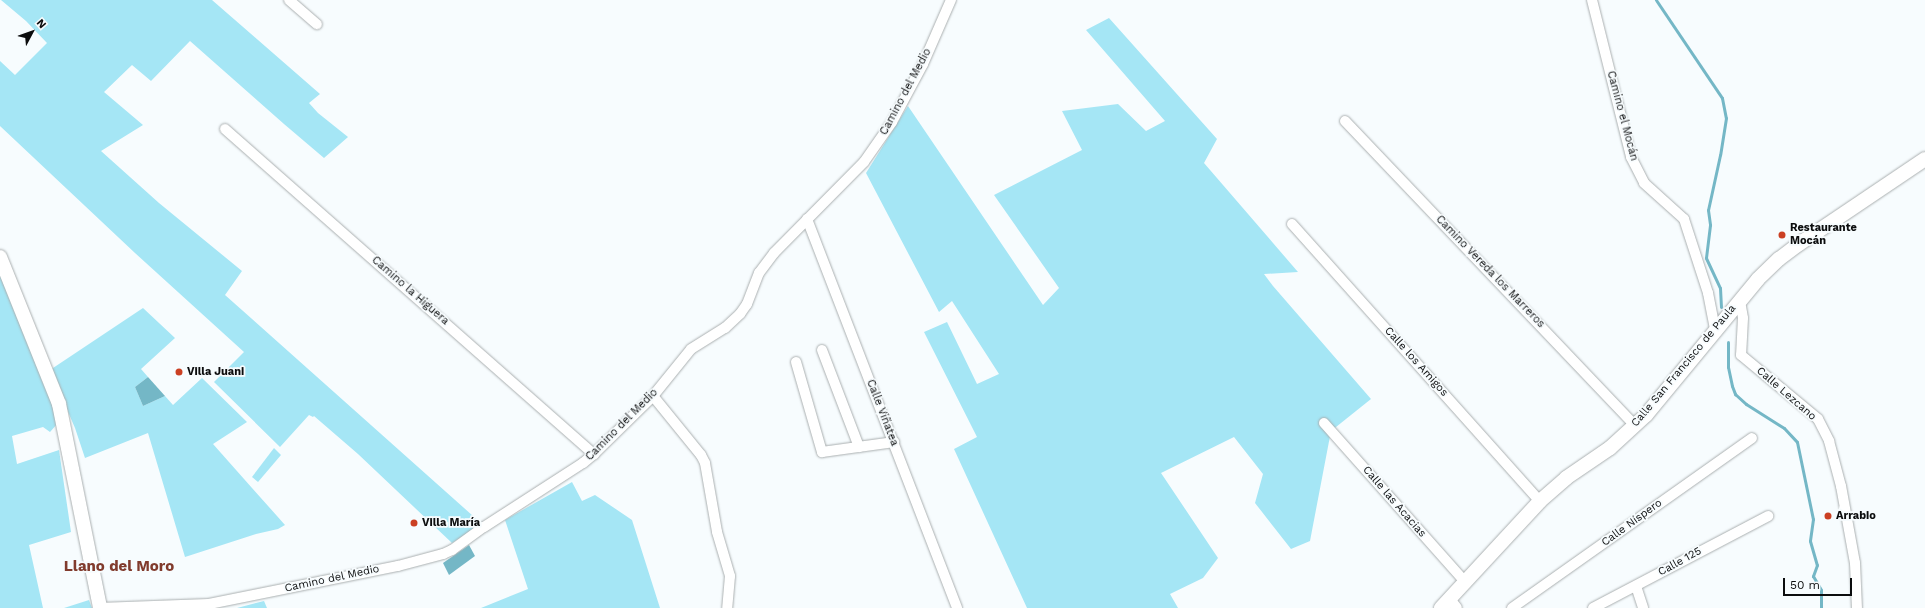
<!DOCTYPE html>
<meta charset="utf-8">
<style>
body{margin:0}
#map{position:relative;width:1925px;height:608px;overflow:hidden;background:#f7fcfe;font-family:"Work Sans",sans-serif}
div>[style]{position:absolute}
.green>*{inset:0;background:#a5e6f5}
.water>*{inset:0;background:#74b7c6}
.stream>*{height:3px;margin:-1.5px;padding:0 1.5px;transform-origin:1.5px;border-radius:1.5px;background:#74b7c6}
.roads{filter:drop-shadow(0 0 1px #aaafb0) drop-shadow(0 0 1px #aaafb0)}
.street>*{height:10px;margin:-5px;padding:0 5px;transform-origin:5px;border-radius:5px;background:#fff}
.secondary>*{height:14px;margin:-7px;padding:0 7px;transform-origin:7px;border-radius:7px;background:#fff}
.dots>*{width:11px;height:11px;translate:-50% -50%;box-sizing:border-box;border:2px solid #f7fcfe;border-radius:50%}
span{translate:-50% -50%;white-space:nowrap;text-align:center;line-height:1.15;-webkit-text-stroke:3.5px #f7fcfe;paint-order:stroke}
.street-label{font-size:11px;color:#0c0d0e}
.poi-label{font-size:11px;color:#0c0d0e;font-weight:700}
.left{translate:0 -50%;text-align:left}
.district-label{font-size:15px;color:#813b2d;font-weight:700}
.north{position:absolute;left:12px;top:12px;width:40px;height:40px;-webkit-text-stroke:3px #f7fcfe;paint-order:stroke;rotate:49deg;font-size:11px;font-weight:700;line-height:16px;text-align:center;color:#0c0d0e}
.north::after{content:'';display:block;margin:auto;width:14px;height:18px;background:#0c0d0e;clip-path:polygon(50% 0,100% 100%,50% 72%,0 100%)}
.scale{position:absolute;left:1783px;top:578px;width:69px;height:18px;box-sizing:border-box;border:2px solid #0c0d0e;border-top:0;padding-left:5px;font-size:12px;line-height:14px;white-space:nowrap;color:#0c0d0e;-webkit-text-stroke:3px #f7fcfe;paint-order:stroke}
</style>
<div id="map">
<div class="green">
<div style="clip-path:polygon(1px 0,212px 0,320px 94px,309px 103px,318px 113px,348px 137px,324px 158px,284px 124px,190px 41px,151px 81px,132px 65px,104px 92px,143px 125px,101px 151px,159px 203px,242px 271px,225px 295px,482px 524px,452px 543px,358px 454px,314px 416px,313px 417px,309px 415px,280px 447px,214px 382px,244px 352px,135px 253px,0 126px,0 61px,15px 75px,47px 43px,26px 21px)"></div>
<div style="clip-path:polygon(1109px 18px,1217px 139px,1204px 163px,1298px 272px,1264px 274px,1273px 286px,1371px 399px,1331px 431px,1310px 541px,1291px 549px,1255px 503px,1263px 474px,1234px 437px,1161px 473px,1218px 558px,1203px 578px,1170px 594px,1178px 608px,1027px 608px,954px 449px,977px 437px,924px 332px,947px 322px,977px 384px,999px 374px,952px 301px,939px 312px,866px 173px,908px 106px,1043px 305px,1059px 288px,994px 195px,1082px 150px,1062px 111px,1118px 104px,1146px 131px,1165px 121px,1086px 30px)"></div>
<div style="clip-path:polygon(0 269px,53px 402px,58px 423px,50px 432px,43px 427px,12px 436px,17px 464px,59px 450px,71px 532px,29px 545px,43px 608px,0 608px)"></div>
<div style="clip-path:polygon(143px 308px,175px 338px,141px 369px,148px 377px,135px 387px,143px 406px,165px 396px,173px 405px,202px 378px,247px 422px,213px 444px,285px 525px,278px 529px,256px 534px,185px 557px,148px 433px,85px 458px,75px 428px,50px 370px)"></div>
<div style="clip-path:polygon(274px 448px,281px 455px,258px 482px,252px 477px)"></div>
<div style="clip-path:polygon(572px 482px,582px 501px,595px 495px,632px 520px,660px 608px,481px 608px,528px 589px,505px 520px)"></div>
<div style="clip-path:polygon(89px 600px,92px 608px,64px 608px)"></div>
<div style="clip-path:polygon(264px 601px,267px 608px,237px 608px)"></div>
</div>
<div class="water">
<div style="clip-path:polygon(148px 377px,165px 396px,143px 406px,135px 387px)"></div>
<div style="clip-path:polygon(469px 545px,475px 556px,449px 575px,443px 563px)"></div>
</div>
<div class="stream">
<div style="left:1656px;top:0;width:118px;rotate:56deg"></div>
<div style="left:1722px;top:98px;width:20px;rotate:79deg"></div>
<div style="left:1726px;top:118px;width:37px;rotate:99deg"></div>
<div style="left:1720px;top:155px;width:56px;rotate:102.3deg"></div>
<div style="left:1708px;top:210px;width:15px;rotate:82deg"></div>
<div style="left:1710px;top:225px;width:33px;rotate:97deg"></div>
<div style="left:1706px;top:258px;width:33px;rotate:65deg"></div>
<div style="left:1720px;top:288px;width:19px;rotate:87deg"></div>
<div style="left:1728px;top:342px;width:25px;rotate:90deg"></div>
<div style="left:1728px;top:367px;width:19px;rotate:78deg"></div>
<div style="left:1732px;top:386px;width:9px;rotate:69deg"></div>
<div style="left:1735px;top:394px;width:15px;rotate:42deg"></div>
<div style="left:1746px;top:404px;width:45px;rotate:32.3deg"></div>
<div style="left:1784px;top:428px;width:19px;rotate:47deg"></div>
<div style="left:1797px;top:442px;width:79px;rotate:78.3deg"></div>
<div style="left:1813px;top:519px;width:22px;rotate:98deg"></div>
<div style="left:1810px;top:541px;width:25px;rotate:74deg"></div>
<div style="left:1817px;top:565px;width:12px;rotate:110deg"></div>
<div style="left:1813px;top:576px;width:16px;rotate:60deg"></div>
<div style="left:1821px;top:590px;width:18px;rotate:90deg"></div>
</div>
<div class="roads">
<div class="street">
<div style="left:289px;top:0;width:37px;rotate:41deg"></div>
<div style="left:1592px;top:0;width:162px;rotate:76deg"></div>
<div style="left:1631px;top:157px;width:29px;rotate:63deg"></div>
<div style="left:1644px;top:183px;width:54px;rotate:42deg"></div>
<div style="left:1684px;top:219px;width:78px;rotate:72deg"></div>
<div style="left:1708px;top:293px;width:37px;rotate:79deg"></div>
<div style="left:1345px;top:121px;width:420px;rotate:46.4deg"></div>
<div style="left:225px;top:129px;width:492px;rotate:41.4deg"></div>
<div style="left:807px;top:219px;width:417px;rotate:68.9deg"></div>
<div style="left:1292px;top:224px;width:372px;rotate:48.2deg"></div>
<div style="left:1740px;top:301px;width:17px;rotate:80deg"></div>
<div style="left:1743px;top:318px;width:37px;rotate:93deg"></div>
<div style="left:1741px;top:355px;width:100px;rotate:39.7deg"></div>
<div style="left:1818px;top:419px;width:25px;rotate:63deg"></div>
<div style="left:1829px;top:441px;width:47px;rotate:75.1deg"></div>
<div style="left:1841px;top:486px;width:78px;rotate:79.7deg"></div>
<div style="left:1855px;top:563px;width:45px;rotate:87.5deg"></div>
<div style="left:822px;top:350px;width:104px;rotate:69.1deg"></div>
<div style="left:796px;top:362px;width:94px;rotate:73.9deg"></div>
<div style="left:822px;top:452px;width:73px;rotate:-7.9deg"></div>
<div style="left:653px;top:396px;width:76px;rotate:50.9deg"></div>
<div style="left:701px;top:455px;width:9px;rotate:63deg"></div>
<div style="left:705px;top:463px;width:70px;rotate:80.1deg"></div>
<div style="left:717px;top:532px;width:46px;rotate:73.5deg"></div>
<div style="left:730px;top:576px;width:32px;rotate:95deg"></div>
<div style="left:1324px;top:423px;width:213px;rotate:48.4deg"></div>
<div style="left:1636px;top:586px;width:23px;rotate:72deg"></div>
<div style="left:1450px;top:599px;width:11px;rotate:52deg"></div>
<div style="left:99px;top:608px;width:110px;rotate:-2.1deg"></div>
<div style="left:209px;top:604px;width:193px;rotate:-11.4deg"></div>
<div style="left:398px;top:566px;width:47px;rotate:-14.9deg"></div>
<div style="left:443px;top:554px;width:10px;rotate:-24deg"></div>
<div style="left:452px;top:550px;width:39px;rotate:-36deg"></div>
<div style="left:484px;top:527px;width:118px;rotate:-32.9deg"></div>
<div style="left:583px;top:463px;width:14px;rotate:-39deg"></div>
<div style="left:594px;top:454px;width:83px;rotate:-44.5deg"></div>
<div style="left:653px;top:396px;width:60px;rotate:-51deg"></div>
<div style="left:691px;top:349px;width:40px;rotate:-32deg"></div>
<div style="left:725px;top:328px;width:21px;rotate:-43deg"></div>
<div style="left:740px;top:314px;width:12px;rotate:-55deg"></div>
<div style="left:747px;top:304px;width:33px;rotate:-69deg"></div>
<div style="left:759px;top:273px;width:25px;rotate:-53deg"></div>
<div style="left:774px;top:253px;width:128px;rotate:-45.3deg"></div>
<div style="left:864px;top:162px;width:49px;rotate:-55deg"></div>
<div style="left:892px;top:122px;width:66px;rotate:-61.9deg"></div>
<div style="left:923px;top:64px;width:70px;rotate:-66.4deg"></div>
<div style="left:1512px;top:608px;width:294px;rotate:-35.3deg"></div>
<div style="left:1593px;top:608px;width:198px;rotate:-27.7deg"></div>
</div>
<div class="secondary">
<div style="left:0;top:257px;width:158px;rotate:68.1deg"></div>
<div style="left:59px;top:404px;width:208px;rotate:78.6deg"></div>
<div style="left:1441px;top:608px;width:146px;rotate:-47.2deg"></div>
<div style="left:1540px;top:501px;width:35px;rotate:-41deg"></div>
<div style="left:1566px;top:478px;width:53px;rotate:-34.3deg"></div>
<div style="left:1610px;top:448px;width:49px;rotate:-42.5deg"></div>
<div style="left:1646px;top:415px;width:176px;rotate:-50.5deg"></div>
<div style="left:1758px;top:279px;width:29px;rotate:-44deg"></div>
<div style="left:1779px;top:259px;width:25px;rotate:-37deg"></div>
<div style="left:1799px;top:244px;width:152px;rotate:-34deg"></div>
</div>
</div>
<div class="dots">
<div style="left:1782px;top:235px;background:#cb4023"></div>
<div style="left:179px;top:372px;background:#cb4023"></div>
<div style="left:1828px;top:516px;background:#cb4023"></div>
<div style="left:414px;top:523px;background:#cb4023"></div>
</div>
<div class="street-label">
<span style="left:906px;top:92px;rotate:-62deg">Camino del Medio</span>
<span style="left:1622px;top:116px;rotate:75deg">Camino el Mocán</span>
<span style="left:1490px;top:272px;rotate:46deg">Camino Vereda los Marreros</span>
<span style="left:410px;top:291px;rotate:41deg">Camino la Higuera</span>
<span style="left:1416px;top:362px;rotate:48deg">Calle los Amigos</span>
<span style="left:1684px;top:366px;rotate:-50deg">Calle San Francisco de Paula</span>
<span style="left:1786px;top:394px;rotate:41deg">Calle Lezcano</span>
<span style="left:882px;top:413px;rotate:69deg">Calle Viñatea</span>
<span style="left:622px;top:425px;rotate:-45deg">Camino del Medio</span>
<span style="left:1394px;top:502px;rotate:49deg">Calle las Acacias</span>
<span style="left:1632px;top:523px;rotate:-36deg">Calle Níspero</span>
<span style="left:1680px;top:562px;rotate:-29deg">Calle 125</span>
<span style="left:332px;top:579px;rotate:-12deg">Camino del Medio</span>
</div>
<div class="poi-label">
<span class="left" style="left:1790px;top:235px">Restaurante<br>Mocán</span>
<span class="left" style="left:187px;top:372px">Villa Juani</span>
<span class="left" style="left:1836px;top:516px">Arrabio</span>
<span class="left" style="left:422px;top:523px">Villa María</span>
</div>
<div class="district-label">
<span style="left:119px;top:567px">Llano del Moro</span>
</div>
<div class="north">N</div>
<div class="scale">50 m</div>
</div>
